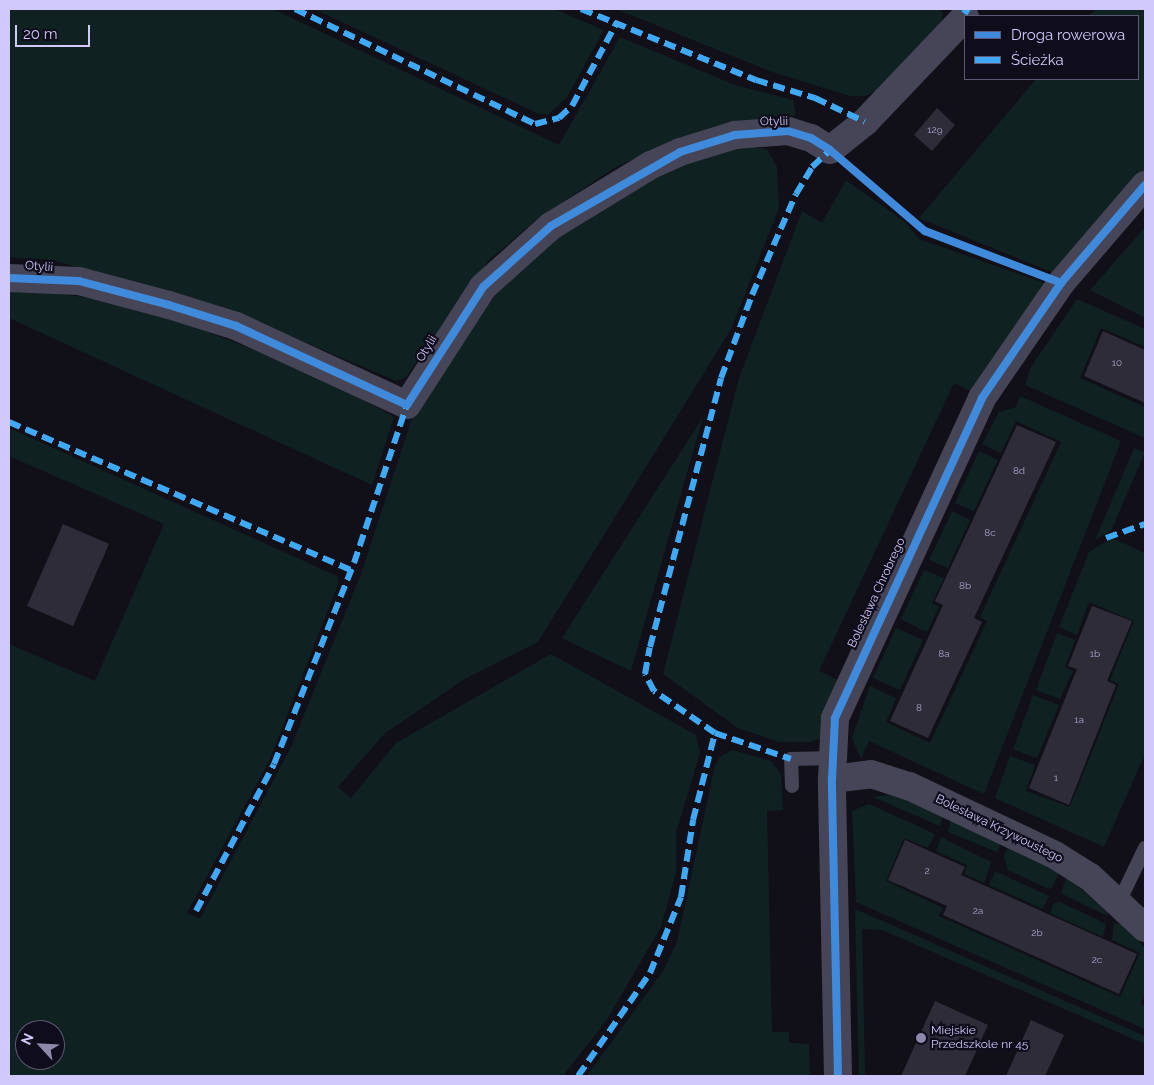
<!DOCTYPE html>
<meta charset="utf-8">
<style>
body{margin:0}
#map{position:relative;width:1154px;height:1085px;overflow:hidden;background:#111018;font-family:Raleway,sans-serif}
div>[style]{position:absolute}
.green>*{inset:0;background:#102122}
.building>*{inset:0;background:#2f2c3a}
.service>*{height:14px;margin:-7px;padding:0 7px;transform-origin:7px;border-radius:7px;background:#464558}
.minor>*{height:28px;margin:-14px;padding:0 14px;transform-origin:14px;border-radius:14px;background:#464558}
.quiet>*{height:6px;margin-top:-3px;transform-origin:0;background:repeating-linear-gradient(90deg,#3fa9f5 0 12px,transparent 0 18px)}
.cycleway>*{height:8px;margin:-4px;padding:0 4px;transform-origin:4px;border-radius:4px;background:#408adc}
.dots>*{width:14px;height:14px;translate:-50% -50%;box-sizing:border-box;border:2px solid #0f0c1b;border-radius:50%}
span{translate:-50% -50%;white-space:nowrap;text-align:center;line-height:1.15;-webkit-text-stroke:4.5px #0f0c1b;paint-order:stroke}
.number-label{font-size:10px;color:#a8a2cb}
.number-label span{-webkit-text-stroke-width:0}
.street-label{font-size:12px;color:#d1c9fb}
.poi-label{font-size:12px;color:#d1c9fb}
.left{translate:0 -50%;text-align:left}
.frame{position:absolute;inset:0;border:10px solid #d1c9fb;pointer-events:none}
.legend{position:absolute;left:964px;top:15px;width:175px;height:65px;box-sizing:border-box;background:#0f0c1b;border:1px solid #5d5875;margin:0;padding:6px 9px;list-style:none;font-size:15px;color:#d1c9fb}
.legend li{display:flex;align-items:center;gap:10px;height:25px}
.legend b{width:25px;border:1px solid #5d5875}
.north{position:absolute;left:15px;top:1020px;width:50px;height:50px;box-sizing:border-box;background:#0f0c1b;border:1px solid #5d5875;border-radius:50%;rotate:295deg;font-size:14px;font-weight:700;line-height:20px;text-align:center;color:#d1c9fb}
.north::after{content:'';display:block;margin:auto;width:18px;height:22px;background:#8e88ac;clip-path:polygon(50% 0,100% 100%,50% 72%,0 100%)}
.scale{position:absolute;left:15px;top:25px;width:75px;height:22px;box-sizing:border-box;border:2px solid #d1c9fb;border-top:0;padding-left:6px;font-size:15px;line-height:18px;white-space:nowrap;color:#d1c9fb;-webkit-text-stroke:4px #0f0c1b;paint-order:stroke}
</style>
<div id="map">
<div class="green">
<div style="clip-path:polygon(9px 9px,273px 9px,559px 145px,620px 37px,735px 85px,793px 100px,796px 115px,679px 138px,614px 168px,536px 220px,489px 260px,406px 377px,396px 381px,223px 307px,51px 260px,9px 257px)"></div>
<div style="clip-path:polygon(314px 9px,554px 9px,604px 30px,567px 97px,549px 114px,539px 114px)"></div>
<div style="clip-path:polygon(616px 9px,941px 9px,943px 14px,940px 25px,876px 91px,865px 96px,850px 96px,772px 72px)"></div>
<div style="clip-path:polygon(1096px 9px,1145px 9px,1145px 170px,1054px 273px,919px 218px,1036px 79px,1138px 79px,1138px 16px,1089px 16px)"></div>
<div style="clip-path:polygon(evenodd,737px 145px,767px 149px,777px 167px,779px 208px,731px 329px,538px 642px,463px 680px,384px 734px,338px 787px,351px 798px,396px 743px,551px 654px,696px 735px,700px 753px,676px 833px,676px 872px,661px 927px,606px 1021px,563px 1076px,9px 1076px,9px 644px,95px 681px,164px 524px,9px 456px,9px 428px,337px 576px,339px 582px,270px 759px,187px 913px,200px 919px,291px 747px,361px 574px,416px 406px,497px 287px,551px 236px,681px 157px,737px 145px,25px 1030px,55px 1030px,55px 1060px,25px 1060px,25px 1030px)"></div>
<div style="clip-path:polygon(846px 180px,905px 222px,919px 239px,1047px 284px,1020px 318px,975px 393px,954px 383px,819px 671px,838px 680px,821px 738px,812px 742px,779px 742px,738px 728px,663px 674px,739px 378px,802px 211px,822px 223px)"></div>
<div style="clip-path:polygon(1145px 227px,1145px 318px,1090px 290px)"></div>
<div style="clip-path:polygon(23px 289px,90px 298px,185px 323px,320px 376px,394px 417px,372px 485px,9px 318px,9px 292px)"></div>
<div style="clip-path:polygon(1077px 299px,1145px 329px,1145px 347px,1101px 328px,1080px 378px,1145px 407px,1145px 438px,1025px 385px,1031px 367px)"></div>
<div style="clip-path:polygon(1020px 396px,1121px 441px,984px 794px,869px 741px,861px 759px,852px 738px,870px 686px,896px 698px,886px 722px,930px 743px,987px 621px,980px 617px,1061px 442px,1016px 421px,1001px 453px,982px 444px,999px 412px,1016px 407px)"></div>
<div style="clip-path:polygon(703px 417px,670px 532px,631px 671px,562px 638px)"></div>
<div style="clip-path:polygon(1134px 448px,1145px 452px,1111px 531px,1095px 540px)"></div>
<div style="clip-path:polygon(979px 451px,998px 460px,974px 511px,955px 503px)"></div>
<div style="clip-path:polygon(952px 511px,970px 520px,948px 568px,929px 560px)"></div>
<div style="clip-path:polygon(1112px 538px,1145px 553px,1145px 754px,1104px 847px,995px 798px,1010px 756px,1035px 765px,1026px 791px,1070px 807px,1119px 684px,1110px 680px,1134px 621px,1089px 602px,1077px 635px,1059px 627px,1089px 552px)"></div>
<div style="clip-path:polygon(924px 570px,944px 578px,932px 603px,939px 607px,927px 632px,901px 619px)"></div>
<div style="clip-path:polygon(896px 628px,923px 640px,900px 690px,873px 678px)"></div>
<div style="clip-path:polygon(1057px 633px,1075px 640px,1065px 667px,1073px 671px,1060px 699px,1036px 690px)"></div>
<div style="clip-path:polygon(1033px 695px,1059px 705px,1037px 758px,1013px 749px)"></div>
<div style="clip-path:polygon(732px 750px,771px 761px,781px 774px,783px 810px,767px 811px,772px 1032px,789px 1032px,789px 1043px,809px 1044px,810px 1076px,587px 1076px,663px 971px,677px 942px,715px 765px,721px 756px)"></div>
<div style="clip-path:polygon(898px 793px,944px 814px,940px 826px,873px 797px)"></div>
<div style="clip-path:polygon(869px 804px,935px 834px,928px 848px,904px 838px,886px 881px,943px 908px,939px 916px,1120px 997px,1140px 953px,1112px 940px,1114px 924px,1122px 924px,1145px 948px,1145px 994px,1140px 1004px,1145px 1007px,1145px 1029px,856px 902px,852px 811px)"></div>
<div style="clip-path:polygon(952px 818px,1002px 840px,997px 852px,948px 832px)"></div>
<div style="clip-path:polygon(941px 837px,991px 862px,984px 883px,964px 874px,967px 865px,936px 851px)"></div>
<div style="clip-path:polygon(1010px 843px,1059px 873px,1052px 888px,1049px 889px,1008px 870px,1004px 856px)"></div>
<div style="clip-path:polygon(995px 871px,1049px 896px,1043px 909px,989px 885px)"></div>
<div style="clip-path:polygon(1067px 876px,1108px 913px,1107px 916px,1061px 893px)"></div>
<div style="clip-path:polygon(1060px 902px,1106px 924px,1103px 937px,1050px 913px,1054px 903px)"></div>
<div style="clip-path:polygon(855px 909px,1145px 1036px,1145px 1044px,882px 930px,862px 929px,865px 1076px,859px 1076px)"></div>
</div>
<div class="building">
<div style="clip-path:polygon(937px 108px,955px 125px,932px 151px,914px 135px)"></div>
<div style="clip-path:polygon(1103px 331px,1145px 350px,1145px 403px,1084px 376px)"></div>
<div style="clip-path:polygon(1017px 425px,1056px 442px,974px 618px,982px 622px,928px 738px,890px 721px,943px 605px,935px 601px)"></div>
<div style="clip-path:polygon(63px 524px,109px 544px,73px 626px,27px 606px)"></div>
<div style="clip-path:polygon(1092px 606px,1132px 621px,1107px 681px,1116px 685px,1069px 805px,1029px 788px,1077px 669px,1068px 666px)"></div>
<div style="clip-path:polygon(905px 840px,965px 867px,961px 875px,1137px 954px,1119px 994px,943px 915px,947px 906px,888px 880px)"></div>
<div style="clip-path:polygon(935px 1001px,988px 1025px,965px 1076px,901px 1076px)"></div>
<div style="clip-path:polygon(1031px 1020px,1064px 1035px,1045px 1076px,1006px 1076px)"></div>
</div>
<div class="service">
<div style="left:792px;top:786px;width:27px;rotate:-92deg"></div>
<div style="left:791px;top:759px;width:42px;rotate:-1.4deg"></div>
<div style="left:1119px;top:902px;width:60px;rotate:-64.3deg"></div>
</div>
<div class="minor">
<div style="left:9px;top:278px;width:70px;rotate:2.5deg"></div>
<div style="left:79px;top:281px;width:93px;rotate:14.9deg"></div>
<div style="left:169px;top:305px;width:70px;rotate:17.4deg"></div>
<div style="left:236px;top:326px;width:188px;rotate:24.8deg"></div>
<div style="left:407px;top:405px;width:140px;rotate:-57.2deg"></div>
<div style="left:483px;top:287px;width:91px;rotate:-41.9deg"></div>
<div style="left:551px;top:226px;width:117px;rotate:-31.4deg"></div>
<div style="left:651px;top:165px;width:32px;rotate:-24deg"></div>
<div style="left:680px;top:152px;width:58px;rotate:-17.2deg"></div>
<div style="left:735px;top:135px;width:53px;rotate:-4.3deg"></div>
<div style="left:788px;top:131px;width:24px;rotate:17deg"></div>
<div style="left:811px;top:138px;width:22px;rotate:32deg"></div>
<div style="left:830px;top:150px;width:45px;rotate:-38.7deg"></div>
<div style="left:865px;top:122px;width:145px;rotate:-46.4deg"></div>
<div style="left:832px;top:779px;width:39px;rotate:-7deg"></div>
<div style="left:871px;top:774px;width:40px;rotate:18deg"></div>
<div style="left:909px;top:786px;width:161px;rotate:25.3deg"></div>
<div style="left:1055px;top:855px;width:41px;rotate:32.2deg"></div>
<div style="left:1090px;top:877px;width:75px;rotate:42.8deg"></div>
<div style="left:838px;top:1076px;width:297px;rotate:-91.2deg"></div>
<div style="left:832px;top:779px;width:61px;rotate:-87.2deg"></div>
<div style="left:835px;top:718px;width:352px;rotate:-65.3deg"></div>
<div style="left:982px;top:398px;width:140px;rotate:-55.5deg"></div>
<div style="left:1061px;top:283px;width:129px;rotate:-49.4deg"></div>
</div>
<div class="quiet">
<div style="left:295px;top:9px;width:266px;rotate:25.6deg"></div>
<div style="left:535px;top:124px;width:25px;rotate:-14deg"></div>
<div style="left:559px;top:118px;width:18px;rotate:-43deg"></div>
<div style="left:572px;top:106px;width:95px;rotate:-61.8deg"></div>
<div style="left:581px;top:9px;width:189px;rotate:22.1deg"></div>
<div style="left:756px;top:80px;width:62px;rotate:17deg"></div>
<div style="left:815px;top:98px;width:55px;rotate:25.6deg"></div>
<div style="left:963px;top:9px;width:7px;rotate:34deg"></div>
<div style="left:9px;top:422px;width:373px;rotate:23.4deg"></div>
<div style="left:1106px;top:538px;width:41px;rotate:-19.7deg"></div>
<div style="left:715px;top:733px;width:80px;rotate:18.9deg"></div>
<div style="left:196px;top:911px;width:166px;rotate:-62deg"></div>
<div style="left:274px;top:764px;width:216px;rotate:-68.3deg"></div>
<div style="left:354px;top:563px;width:167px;rotate:-71.5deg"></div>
<div style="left:578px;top:1076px;width:126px;rotate:-55deg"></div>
<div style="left:650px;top:973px;width:82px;rotate:-67.8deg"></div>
<div style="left:681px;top:897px;width:78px;rotate:-81.1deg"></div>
<div style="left:693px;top:820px;width:90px;rotate:-75.8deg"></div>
<div style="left:715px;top:733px;width:74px;rotate:-145.5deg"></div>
<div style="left:654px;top:691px;width:19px;rotate:-118deg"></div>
<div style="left:645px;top:674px;width:27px;rotate:-80deg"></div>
<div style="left:650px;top:647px;width:278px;rotate:-75.2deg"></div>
<div style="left:721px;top:378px;width:89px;rotate:-69.5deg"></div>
<div style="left:752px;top:295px;width:110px;rotate:-66.5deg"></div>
<div style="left:796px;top:194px;width:31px;rotate:-59deg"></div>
<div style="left:812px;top:167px;width:25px;rotate:-43deg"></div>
<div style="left:830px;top:150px;width:4px;rotate:45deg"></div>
</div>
<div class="cycleway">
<div style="left:9px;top:278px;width:70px;rotate:2.5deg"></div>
<div style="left:79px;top:281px;width:93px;rotate:14.9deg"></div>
<div style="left:169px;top:305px;width:70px;rotate:17.4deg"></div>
<div style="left:236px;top:326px;width:188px;rotate:24.8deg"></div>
<div style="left:407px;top:405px;width:140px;rotate:-57.2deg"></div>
<div style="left:483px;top:287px;width:91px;rotate:-41.9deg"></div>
<div style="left:551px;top:226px;width:149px;rotate:-29.8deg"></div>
<div style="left:680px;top:152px;width:58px;rotate:-17.2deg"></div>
<div style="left:735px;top:135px;width:53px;rotate:-4.3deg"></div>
<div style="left:788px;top:131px;width:24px;rotate:17deg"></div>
<div style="left:811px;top:138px;width:22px;rotate:32deg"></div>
<div style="left:830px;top:150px;width:125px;rotate:40.5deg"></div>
<div style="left:925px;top:231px;width:146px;rotate:20.9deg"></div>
<div style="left:838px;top:1076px;width:297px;rotate:-91.2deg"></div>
<div style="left:832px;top:779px;width:61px;rotate:-87.2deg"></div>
<div style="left:835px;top:718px;width:352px;rotate:-65.3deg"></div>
<div style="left:982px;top:398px;width:140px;rotate:-55.5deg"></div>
<div style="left:1061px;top:283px;width:129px;rotate:-49.4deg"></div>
</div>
<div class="dots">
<div style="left:921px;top:1038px;background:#8e88ac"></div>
</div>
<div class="number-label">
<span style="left:935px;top:130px">129</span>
<span style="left:1117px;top:363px">10</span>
<span style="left:1019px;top:471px">8d</span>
<span style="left:990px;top:533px">8c</span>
<span style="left:965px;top:586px">8b</span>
<span style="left:944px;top:654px">8a</span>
<span style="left:1095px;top:654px">1b</span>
<span style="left:919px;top:708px">8</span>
<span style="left:1079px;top:720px">1a</span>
<span style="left:1056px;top:778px">1</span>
<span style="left:927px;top:871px">2</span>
<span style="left:978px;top:911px">2a</span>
<span style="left:1037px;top:933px">2b</span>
<span style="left:1097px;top:960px">2c</span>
</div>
<div class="street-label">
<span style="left:774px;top:122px;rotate:-1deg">Otylii</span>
<span style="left:39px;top:267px;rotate:4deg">Otylii</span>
<span style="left:427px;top:349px;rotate:-59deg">Otylii</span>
<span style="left:877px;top:593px;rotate:-65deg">Bolesława Chrobrego</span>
<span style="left:999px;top:829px;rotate:26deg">Bolesława Krzywoustego</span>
</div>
<div class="poi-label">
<span class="left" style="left:931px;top:1038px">Miejskie<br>Przedszkole nr 45</span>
</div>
<div class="frame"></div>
<ul class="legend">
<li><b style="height:6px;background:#408adc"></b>Droga rowerowa</li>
<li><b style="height:6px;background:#3fa9f5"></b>Ścieżka</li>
</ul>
<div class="north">N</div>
<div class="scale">20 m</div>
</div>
